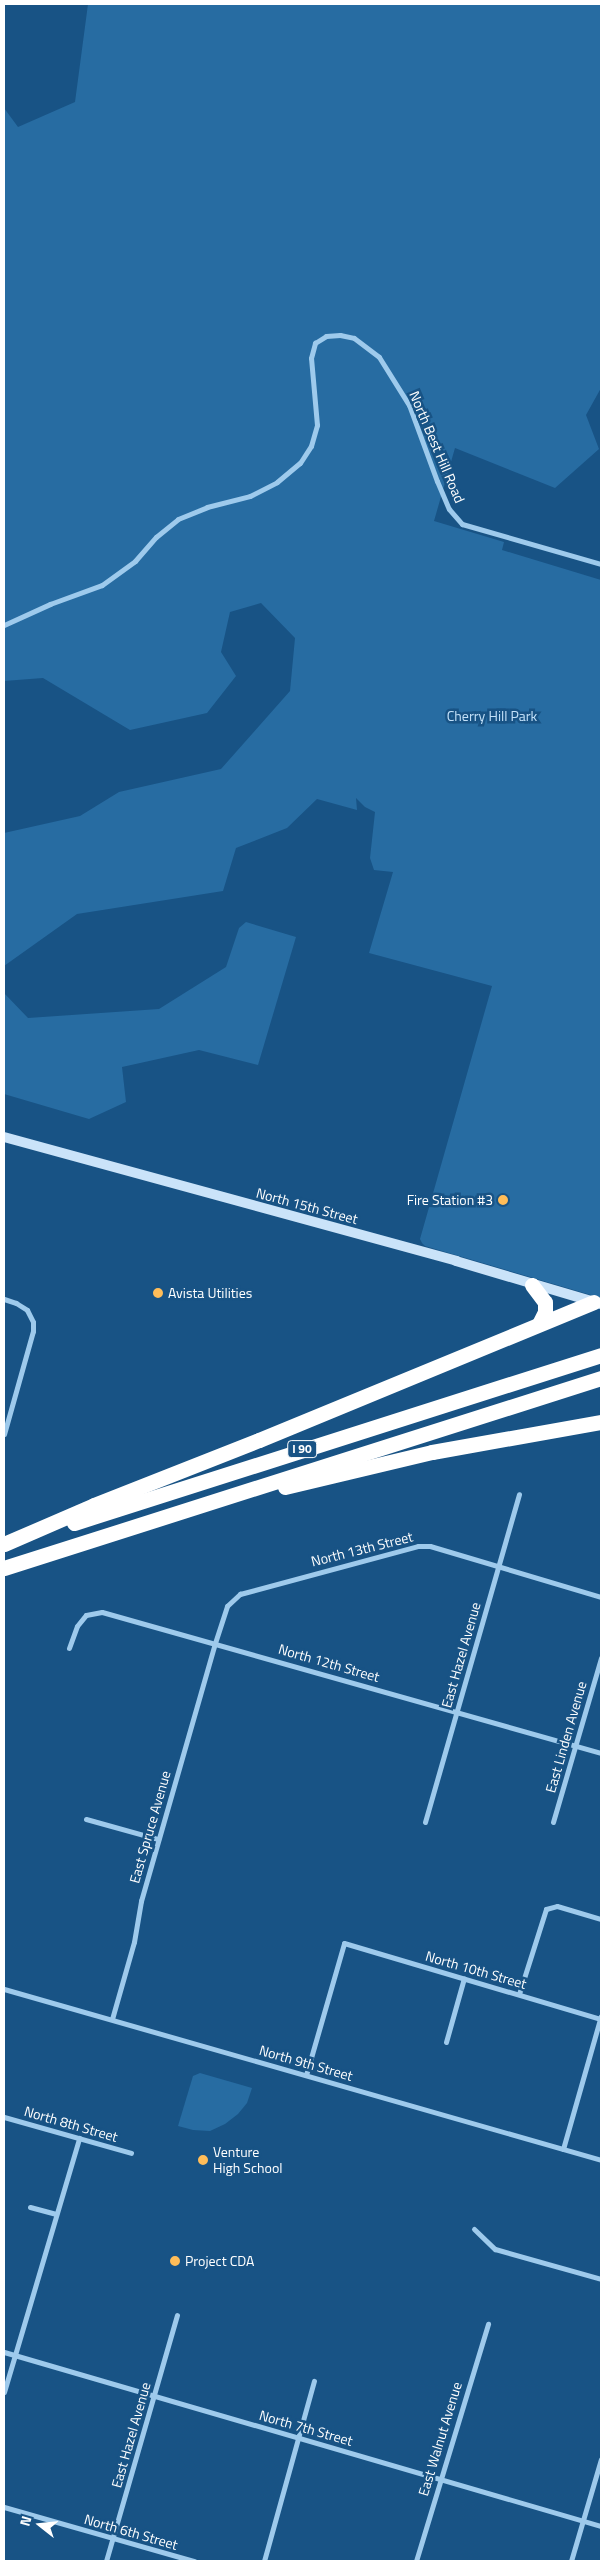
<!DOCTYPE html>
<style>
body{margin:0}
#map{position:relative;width:605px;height:2565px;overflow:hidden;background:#185385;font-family:"Titillium Web",sans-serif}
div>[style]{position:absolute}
.green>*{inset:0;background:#276ca2}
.minor>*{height:5px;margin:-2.5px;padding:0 2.5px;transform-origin:2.5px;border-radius:2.5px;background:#9ecaec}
.secondary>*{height:10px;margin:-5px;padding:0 5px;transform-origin:5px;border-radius:5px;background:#cae3f9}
.motorway>*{height:15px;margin:-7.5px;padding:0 7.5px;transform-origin:7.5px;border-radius:7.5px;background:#fff}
.dots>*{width:14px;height:14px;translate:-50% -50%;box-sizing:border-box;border:2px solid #185385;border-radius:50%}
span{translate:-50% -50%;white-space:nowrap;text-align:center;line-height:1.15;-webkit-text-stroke:5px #185385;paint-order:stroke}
.shield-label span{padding:1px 4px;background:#185385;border:1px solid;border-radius:4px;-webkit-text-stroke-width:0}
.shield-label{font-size:12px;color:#fff;font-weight:700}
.street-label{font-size:14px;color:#fff}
.park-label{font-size:14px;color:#c3e1f9}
.poi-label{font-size:14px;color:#fff}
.right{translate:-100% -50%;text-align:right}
.left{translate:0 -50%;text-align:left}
.frame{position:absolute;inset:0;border:5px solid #fff;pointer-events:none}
.north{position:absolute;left:15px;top:2500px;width:50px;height:50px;-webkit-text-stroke:4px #185385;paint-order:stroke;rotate:286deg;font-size:14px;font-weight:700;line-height:20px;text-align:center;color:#fff}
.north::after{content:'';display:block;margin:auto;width:18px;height:22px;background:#fff;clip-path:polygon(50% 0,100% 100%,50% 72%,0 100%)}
</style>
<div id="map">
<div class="green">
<div style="clip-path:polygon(88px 4px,601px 4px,601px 388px,586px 415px,599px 449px,555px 488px,455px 448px,434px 521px,504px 542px,502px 550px,601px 580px,601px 1298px,425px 1246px,422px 1243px,420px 1239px,492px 986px,369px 953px,393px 872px,374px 870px,370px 858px,375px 812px,365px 807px,356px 798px,357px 810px,317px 799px,287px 828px,236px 848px,223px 891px,77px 914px,4px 966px,4px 833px,80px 816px,119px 792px,221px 769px,290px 691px,295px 638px,261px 603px,230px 612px,221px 652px,236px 676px,207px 713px,130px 730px,43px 678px,4px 681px,4px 108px,18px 127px,75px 102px)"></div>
<div style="clip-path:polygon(246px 922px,296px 937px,258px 1065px,199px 1050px,122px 1067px,126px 1102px,89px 1119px,4px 1094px,4px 993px,28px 1018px,159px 1009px,226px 967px,239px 928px)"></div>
<div style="clip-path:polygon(200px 2073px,252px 2088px,247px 2103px,238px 2114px,225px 2124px,210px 2131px,193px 2130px,178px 2126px,193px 2076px)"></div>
</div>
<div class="minor">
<div style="left:4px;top:625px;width:51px;rotate:-24.5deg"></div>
<div style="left:50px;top:604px;width:55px;rotate:-20.1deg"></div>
<div style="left:102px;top:585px;width:41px;rotate:-36deg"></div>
<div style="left:135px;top:561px;width:32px;rotate:-49deg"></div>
<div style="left:156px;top:537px;width:28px;rotate:-39deg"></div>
<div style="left:178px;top:519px;width:31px;rotate:-22deg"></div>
<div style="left:207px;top:507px;width:44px;rotate:-14.3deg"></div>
<div style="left:250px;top:496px;width:30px;rotate:-27deg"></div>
<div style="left:277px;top:482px;width:30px;rotate:-40deg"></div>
<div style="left:300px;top:463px;width:20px;rotate:-57deg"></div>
<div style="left:311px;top:446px;width:22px;rotate:-74deg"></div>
<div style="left:317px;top:425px;width:67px;rotate:-95.1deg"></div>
<div style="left:311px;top:358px;width:16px;rotate:-75deg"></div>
<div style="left:315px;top:343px;width:13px;rotate:-32deg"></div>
<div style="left:326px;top:336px;width:14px;rotate:-4deg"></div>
<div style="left:340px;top:335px;width:14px;rotate:12deg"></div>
<div style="left:354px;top:338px;width:31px;rotate:37deg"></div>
<div style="left:379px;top:357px;width:57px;rotate:58deg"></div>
<div style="left:409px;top:405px;width:81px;rotate:69.8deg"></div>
<div style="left:437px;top:481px;width:30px;rotate:67deg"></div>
<div style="left:449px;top:509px;width:20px;rotate:49deg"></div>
<div style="left:462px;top:524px;width:145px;rotate:16.1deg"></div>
<div style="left:4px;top:1299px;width:13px;rotate:18deg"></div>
<div style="left:16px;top:1303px;width:13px;rotate:32deg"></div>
<div style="left:27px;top:1310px;width:13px;rotate:63deg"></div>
<div style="left:33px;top:1322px;width:9px;rotate:90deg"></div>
<div style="left:33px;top:1331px;width:107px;rotate:105.7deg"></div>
<div style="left:69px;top:1648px;width:23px;rotate:-70deg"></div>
<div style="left:77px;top:1626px;width:14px;rotate:-51deg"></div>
<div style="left:86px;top:1615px;width:16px;rotate:-11deg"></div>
<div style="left:102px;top:1612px;width:519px;rotate:15.78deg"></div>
<div style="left:86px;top:1819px;width:75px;rotate:15.5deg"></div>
<div style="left:425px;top:1822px;width:341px;rotate:-74deg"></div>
<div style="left:553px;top:1822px;width:171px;rotate:-73.7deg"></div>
<div style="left:4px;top:1989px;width:621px;rotate:15.98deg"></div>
<div style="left:519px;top:1994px;width:89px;rotate:-72.4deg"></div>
<div style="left:546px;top:1909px;width:11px;rotate:-15deg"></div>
<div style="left:557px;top:1906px;width:46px;rotate:16.5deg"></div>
<div style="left:112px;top:2019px;width:80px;rotate:-74.1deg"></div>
<div style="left:134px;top:1942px;width:42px;rotate:-80.3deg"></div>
<div style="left:141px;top:1901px;width:268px;rotate:-74deg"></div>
<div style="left:215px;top:1643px;width:39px;rotate:-72deg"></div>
<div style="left:227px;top:1606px;width:18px;rotate:-43deg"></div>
<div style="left:240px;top:1594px;width:184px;rotate:-15.1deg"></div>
<div style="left:418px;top:1546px;width:12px"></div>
<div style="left:430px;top:1546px;width:178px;rotate:16.6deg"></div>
<div style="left:446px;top:2042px;width:66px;rotate:-74.3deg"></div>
<div style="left:306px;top:2075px;width:137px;rotate:-73.9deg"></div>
<div style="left:344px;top:1943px;width:268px;rotate:16.5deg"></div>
<div style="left:4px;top:2117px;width:132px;rotate:15.8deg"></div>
<div style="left:563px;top:2149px;width:138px;rotate:-74.1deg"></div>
<div style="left:30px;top:2207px;width:27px;rotate:15deg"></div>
<div style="left:474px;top:2229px;width:29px;rotate:44deg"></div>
<div style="left:495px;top:2249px;width:110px;rotate:15.8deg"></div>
<div style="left:4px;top:2352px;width:622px;rotate:16.25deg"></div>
<div style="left:4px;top:2392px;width:265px;rotate:-73.5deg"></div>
<div style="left:4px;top:2507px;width:198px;rotate:15.9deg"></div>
<div style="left:106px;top:2561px;width:256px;rotate:-73.9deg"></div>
<div style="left:264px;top:2561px;width:187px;rotate:-74.5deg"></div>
<div style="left:416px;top:2561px;width:248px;rotate:-73.1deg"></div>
<div style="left:571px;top:2561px;width:106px;rotate:-73.6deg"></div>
</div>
<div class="secondary">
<div style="left:4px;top:1137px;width:469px;rotate:15.3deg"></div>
<div style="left:456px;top:1261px;width:151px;rotate:16.5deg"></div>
</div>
<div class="motorway">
<div style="left:532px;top:1285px;width:21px;rotate:53deg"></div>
<div style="left:545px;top:1302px;width:10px;rotate:90deg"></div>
<div style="left:545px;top:1312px;width:13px;rotate:117deg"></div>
<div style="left:285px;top:1487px;width:151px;rotate:-13.4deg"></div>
<div style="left:432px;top:1452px;width:172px;rotate:-10.1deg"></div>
<div style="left:74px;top:1523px;width:553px;rotate:-17.68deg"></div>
<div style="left:4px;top:1544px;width:98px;rotate:-23.4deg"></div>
<div style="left:94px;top:1505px;width:177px;rotate:-21.5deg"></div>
<div style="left:259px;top:1440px;width:362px;rotate:-22.4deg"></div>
<div style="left:4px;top:1568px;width:627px;rotate:-17.65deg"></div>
</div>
<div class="dots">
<div style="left:503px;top:1200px;background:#ffbd59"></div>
<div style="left:158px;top:1293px;background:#ffbd59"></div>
<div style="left:203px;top:2160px;background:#ffbd59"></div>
<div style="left:175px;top:2261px;background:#ffbd59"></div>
</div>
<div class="shield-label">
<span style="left:302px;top:1449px">I 90</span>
</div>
<div class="street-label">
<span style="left:437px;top:447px;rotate:67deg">North Best Hill Road</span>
<span style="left:307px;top:1206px;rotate:15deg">North 15th Street</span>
<span style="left:362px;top:1549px;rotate:-14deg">North 13th Street</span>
<span style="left:461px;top:1655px;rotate:-74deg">East Hazel Avenue</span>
<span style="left:329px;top:1663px;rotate:16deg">North 12th Street</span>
<span style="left:566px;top:1737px;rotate:-74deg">East Linden Avenue</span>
<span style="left:150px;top:1827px;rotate:-74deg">East Spruce Avenue</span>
<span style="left:476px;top:1970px;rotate:16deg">North 10th Street</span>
<span style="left:306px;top:2063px;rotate:16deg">North 9th Street</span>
<span style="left:71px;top:2124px;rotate:16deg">North 8th Street</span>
<span style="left:306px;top:2428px;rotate:16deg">North 7th Street</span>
<span style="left:131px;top:2435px;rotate:-74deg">East Hazel Avenue</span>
<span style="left:440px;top:2439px;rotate:-73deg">East Walnut Avenue</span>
<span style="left:131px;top:2532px;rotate:16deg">North 6th Street</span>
</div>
<div class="park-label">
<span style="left:492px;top:716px">Cherry Hill Park</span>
</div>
<div class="poi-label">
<span class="right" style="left:493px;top:1200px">Fire Station #3</span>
<span class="left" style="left:168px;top:1293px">Avista Utilities</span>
<span class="left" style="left:213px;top:2160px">Venture<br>High School</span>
<span class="left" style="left:185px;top:2261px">Project CDA</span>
</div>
<div class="frame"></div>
<div class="north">N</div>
</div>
